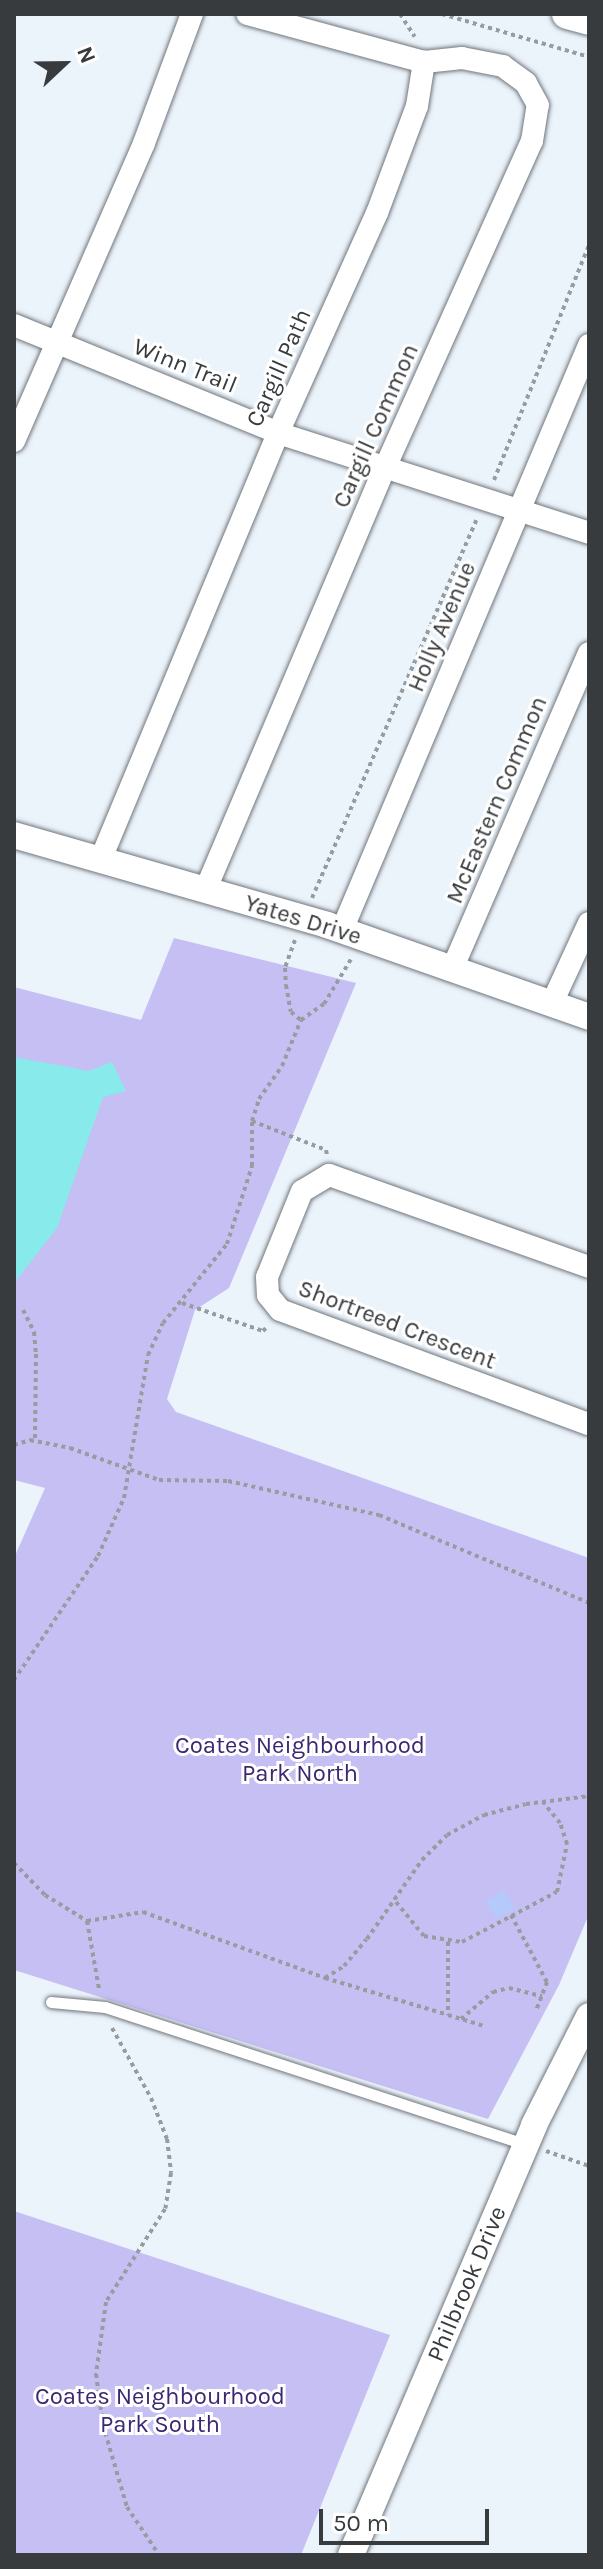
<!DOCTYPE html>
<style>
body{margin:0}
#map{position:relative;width:603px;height:2569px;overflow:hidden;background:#ecf4fb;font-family:Karla,sans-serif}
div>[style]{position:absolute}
.green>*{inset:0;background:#c6bff4}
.water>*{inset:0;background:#88eaeb}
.building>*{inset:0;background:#b5c9fb}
.path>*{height:4px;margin-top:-2px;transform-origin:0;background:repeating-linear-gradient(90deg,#979ca1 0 4px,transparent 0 8px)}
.roads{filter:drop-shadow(0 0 2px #70767c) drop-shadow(0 0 2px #70767c)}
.service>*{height:11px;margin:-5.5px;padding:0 5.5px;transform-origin:5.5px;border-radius:5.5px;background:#fff}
.minor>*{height:22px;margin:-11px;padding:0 11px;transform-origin:11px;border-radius:11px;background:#fff}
.tertiary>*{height:26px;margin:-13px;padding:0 13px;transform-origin:13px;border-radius:13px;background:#fff}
.secondary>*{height:30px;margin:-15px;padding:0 15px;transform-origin:15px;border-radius:15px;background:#fff}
span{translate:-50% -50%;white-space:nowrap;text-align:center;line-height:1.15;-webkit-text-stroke:6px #fff;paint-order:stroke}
.street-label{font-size:24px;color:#383b3d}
.park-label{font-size:24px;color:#3c2872}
.frame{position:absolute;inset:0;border:16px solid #383b3d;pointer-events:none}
.north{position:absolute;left:24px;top:24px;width:80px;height:80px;-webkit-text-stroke:6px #fff;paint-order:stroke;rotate:68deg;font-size:22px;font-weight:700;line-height:32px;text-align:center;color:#383b3d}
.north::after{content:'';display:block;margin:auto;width:28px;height:36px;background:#383b3d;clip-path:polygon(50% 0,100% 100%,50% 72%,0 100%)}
.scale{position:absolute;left:319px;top:2509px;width:170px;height:36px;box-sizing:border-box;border:4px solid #383b3d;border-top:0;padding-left:10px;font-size:24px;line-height:28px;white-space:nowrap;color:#383b3d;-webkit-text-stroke:6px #fff;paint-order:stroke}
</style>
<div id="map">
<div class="green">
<div style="clip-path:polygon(174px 938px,356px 983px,229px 1288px,195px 1310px,167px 1399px,176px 1412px,589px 1558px,589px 1914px,559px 1985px,488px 2119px,14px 1970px,14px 1558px,45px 1488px,14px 1480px,14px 987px,141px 1020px)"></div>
<div style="clip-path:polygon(14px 2211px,390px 2335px,301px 2555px,14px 2555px)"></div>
</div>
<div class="water">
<div style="clip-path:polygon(14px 1057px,89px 1071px,112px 1062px,126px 1091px,103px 1097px,57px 1228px,14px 1283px)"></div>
</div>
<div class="building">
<div style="clip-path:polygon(504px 1890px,515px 1908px,496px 1919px,485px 1901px)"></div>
</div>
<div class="path">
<div style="left:400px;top:14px;width:27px;rotate:57deg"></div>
<div style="left:442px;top:14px;width:153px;rotate:16.3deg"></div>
<div style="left:494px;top:480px;width:253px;rotate:-68deg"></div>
<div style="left:312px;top:898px;width:414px;rotate:-66.5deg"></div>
<div style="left:295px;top:940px;width:30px;rotate:110deg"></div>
<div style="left:285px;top:968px;width:17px;rotate:87deg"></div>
<div style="left:286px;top:985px;width:27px;rotate:80deg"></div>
<div style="left:291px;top:1012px;width:13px;rotate:39deg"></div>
<div style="left:252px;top:1121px;width:79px;rotate:21.4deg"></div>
<div style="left:326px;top:1150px;width:5px;rotate:79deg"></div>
<div style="left:182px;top:1303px;width:86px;rotate:19.1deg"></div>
<div style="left:263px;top:1331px;width:4px;rotate:-45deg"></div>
<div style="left:23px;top:1310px;width:25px;rotate:63deg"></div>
<div style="left:34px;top:1332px;width:22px;rotate:85deg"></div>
<div style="left:36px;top:1354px;width:87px;rotate:90.7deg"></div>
<div style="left:14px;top:1445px;width:17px;rotate:-17deg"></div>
<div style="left:30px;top:1440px;width:41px;rotate:11.3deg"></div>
<div style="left:70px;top:1448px;width:95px;rotate:19.8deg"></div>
<div style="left:159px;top:1480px;width:69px;rotate:0.8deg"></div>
<div style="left:228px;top:1481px;width:155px;rotate:12.7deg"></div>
<div style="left:379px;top:1515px;width:228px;rotate:22.7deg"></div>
<div style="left:14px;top:1680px;width:150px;rotate:-55.9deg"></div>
<div style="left:98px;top:1556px;width:64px;rotate:-65.9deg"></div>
<div style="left:124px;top:1498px;width:145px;rotate:-80.5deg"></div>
<div style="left:148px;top:1355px;width:35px;rotate:-65deg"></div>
<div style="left:163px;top:1323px;width:102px;rotate:-51deg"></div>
<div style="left:227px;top:1244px;width:82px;rotate:-72.2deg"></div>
<div style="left:252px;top:1166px;width:45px;rotate:-90deg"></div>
<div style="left:252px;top:1121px;width:23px;rotate:-72deg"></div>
<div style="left:259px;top:1099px;width:40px;rotate:-55.1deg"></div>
<div style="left:282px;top:1066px;width:50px;rotate:-67.6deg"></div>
<div style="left:301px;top:1020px;width:28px;rotate:-35deg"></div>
<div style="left:324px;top:1004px;width:52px;rotate:-59deg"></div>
<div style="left:14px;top:1863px;width:45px;rotate:45.9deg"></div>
<div style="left:45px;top:1895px;width:49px;rotate:31.8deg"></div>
<div style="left:87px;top:1921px;width:69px;rotate:80deg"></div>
<div style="left:396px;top:1902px;width:44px;rotate:50.5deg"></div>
<div style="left:424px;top:1936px;width:38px;rotate:9deg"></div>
<div style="left:462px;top:1942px;width:107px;rotate:-27.8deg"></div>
<div style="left:557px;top:1892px;width:49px;rotate:-78.2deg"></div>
<div style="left:567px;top:1844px;width:22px;rotate:-108deg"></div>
<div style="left:560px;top:1823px;width:27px;rotate:-129deg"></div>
<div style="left:511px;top:1915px;width:76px;rotate:61.8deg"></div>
<div style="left:547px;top:1982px;width:31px;rotate:111deg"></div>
<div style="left:87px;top:1921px;width:57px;rotate:-9.1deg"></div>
<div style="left:143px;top:1912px;width:194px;rotate:19.9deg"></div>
<div style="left:325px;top:1978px;width:22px;rotate:-32deg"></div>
<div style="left:344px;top:1966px;width:35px;rotate:-50deg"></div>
<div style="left:367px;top:1939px;width:96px;rotate:-55.2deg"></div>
<div style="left:422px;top:1860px;width:35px;rotate:-45deg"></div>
<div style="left:447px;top:1835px;width:42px;rotate:-28.4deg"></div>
<div style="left:484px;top:1815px;width:43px;rotate:-14.7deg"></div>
<div style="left:526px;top:1804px;width:64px;rotate:-7.2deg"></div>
<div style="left:448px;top:1942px;width:73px;rotate:90deg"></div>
<div style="left:448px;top:2015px;width:38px;rotate:17deg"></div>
<div style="left:325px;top:1978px;width:128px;rotate:16.7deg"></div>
<div style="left:461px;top:2019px;width:42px;rotate:-40.2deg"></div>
<div style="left:493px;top:1992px;width:16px;rotate:-14deg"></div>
<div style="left:509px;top:1988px;width:34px;rotate:14deg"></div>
<div style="left:112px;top:2028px;width:80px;rotate:60.9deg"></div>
<div style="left:151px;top:2098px;width:44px;rotate:68.7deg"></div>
<div style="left:167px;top:2139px;width:34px;rotate:83deg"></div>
<div style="left:171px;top:2173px;width:36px;rotate:99deg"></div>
<div style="left:165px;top:2209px;width:110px;rotate:122.4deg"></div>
<div style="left:106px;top:2302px;width:73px;rotate:97.9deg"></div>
<div style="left:96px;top:2374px;width:51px;rotate:82.2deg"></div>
<div style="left:103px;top:2425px;width:85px;rotate:73.7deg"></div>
<div style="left:127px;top:2507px;width:58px;rotate:56.3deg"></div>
<div style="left:546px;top:2151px;width:46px;rotate:19.2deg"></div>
</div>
<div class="roads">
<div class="service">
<div style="left:51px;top:2002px;width:54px;rotate:5.3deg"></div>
<div style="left:105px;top:2007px;width:442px;rotate:18.1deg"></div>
</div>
<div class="minor">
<div style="left:14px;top:325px;width:285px;rotate:22.2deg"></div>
<div style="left:278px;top:433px;width:327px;rotate:17.8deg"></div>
<div style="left:14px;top:441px;width:325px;rotate:-66.4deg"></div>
<div style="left:144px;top:143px;width:138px;rotate:-69.6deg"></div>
<div style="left:100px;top:861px;width:464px;rotate:-67.4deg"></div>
<div style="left:278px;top:433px;width:241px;rotate:-65.8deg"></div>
<div style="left:377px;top:213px;width:114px;rotate:-69.5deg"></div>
<div style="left:417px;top:106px;width:45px;rotate:-81deg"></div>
<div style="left:205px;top:891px;width:457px;rotate:-67deg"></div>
<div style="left:384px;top:470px;width:361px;rotate:-65.8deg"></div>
<div style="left:532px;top:141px;width:36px;rotate:-81deg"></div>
<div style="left:538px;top:105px;width:25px;rotate:-119deg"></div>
<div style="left:526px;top:83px;width:29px;rotate:-144deg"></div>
<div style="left:503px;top:66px;width:42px;rotate:-169deg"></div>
<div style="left:462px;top:58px;width:38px;rotate:174deg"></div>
<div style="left:424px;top:62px;width:183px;rotate:-164.8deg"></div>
<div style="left:342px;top:930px;width:635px;rotate:-67.11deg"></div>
<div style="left:453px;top:967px;width:342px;rotate:-66.6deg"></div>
<div style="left:552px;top:1003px;width:88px;rotate:-65.2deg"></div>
<div style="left:589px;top:1267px;width:276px;rotate:-160.5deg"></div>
<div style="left:329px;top:1175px;width:31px;rotate:149deg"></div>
<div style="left:302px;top:1191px;width:93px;rotate:112.1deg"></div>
<div style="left:267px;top:1277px;width:18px;rotate:87deg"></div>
<div style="left:268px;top:1295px;width:19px;rotate:51deg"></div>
<div style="left:280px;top:1310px;width:329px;rotate:20.3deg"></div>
</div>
<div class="tertiary">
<div style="left:14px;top:835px;width:326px;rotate:16deg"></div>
<div style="left:327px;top:925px;width:278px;rotate:19.3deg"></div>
<div style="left:351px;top:2555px;width:467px;rotate:-66.9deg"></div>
<div style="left:534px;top:2125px;width:122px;rotate:-63.2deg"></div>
</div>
<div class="secondary">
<div style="left:567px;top:14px;width:23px;rotate:15deg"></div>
</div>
</div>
<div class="street-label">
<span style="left:185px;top:366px;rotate:22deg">Winn Trail</span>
<span style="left:279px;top:368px;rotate:-66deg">Cargill Path</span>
<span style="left:376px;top:426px;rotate:-66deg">Cargill Common</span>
<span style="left:442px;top:627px;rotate:-67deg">Holly Avenue</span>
<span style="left:497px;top:800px;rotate:-67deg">McEastern Common</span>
<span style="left:303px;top:920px;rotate:17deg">Yates Drive</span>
<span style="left:397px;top:1325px;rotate:21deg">Shortreed Crescent</span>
<span style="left:467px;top:2284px;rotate:-67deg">Philbrook Drive</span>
</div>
<div class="park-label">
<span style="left:300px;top:1760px">Coates Neighbourhood<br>Park North</span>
<span style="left:160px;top:2411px">Coates Neighbourhood<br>Park South</span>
</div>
<div class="frame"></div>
<div class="north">N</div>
<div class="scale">50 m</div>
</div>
